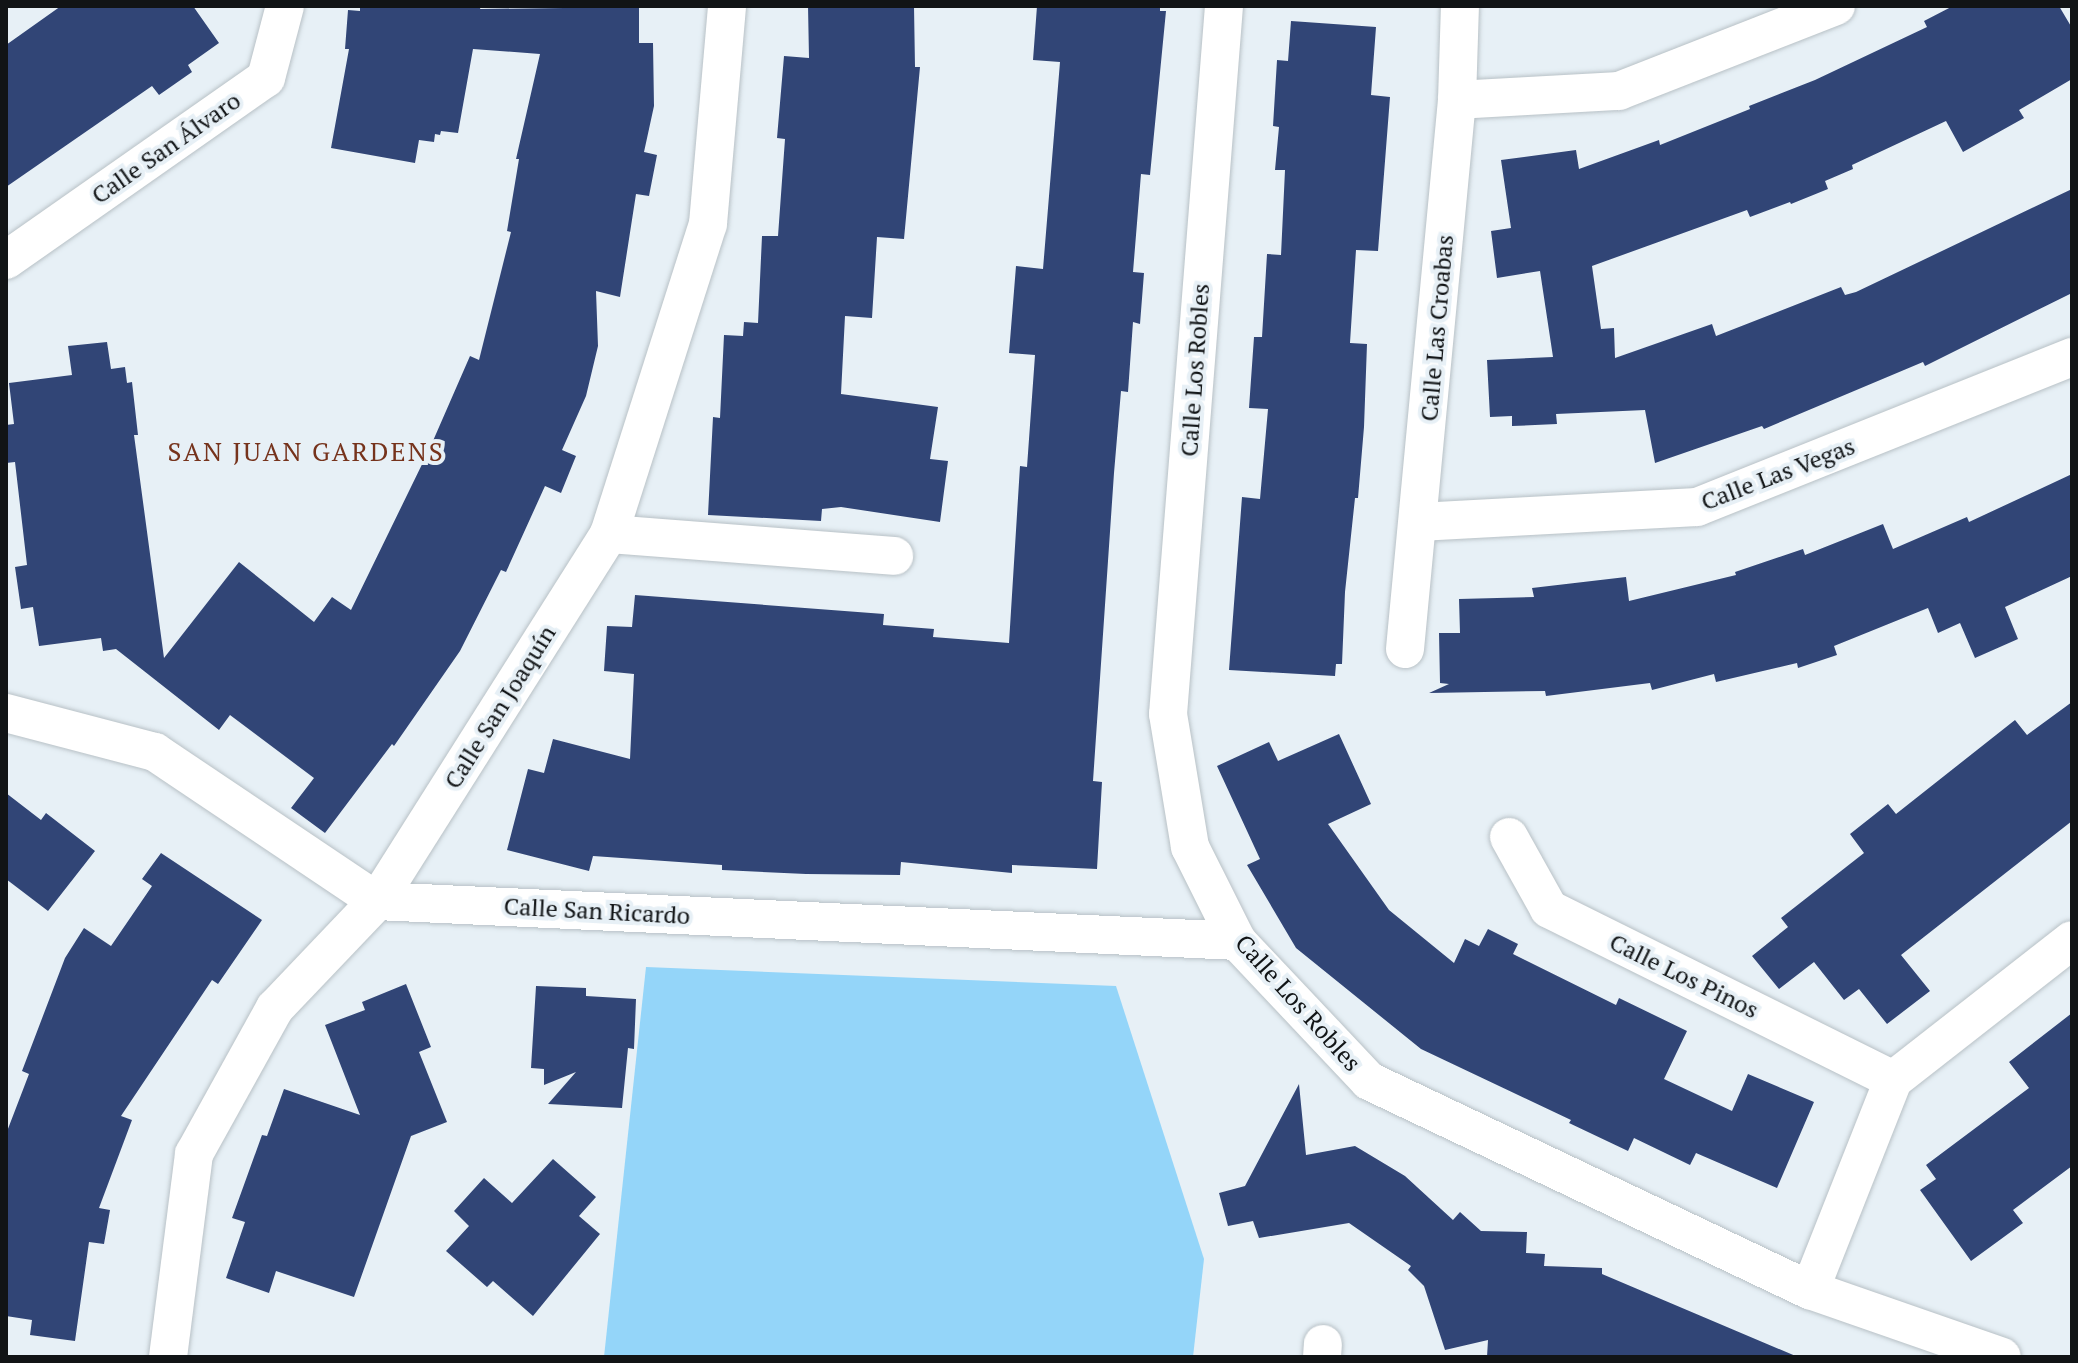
<!DOCTYPE html>
<meta charset="utf-8">
<style>
body{margin:0}
#map{position:relative;width:2078px;height:1363px;overflow:hidden;background:#e7f0f6;font-family:"PT Serif",serif}
div>[style]{position:absolute}
.green>*{inset:0;background:#94d5f9}
.building>*{inset:0;background:#314576}
.roads{filter:drop-shadow(0 0 2px #b8c1c6) drop-shadow(0 0 2px #b8c1c6)}
.street>*{height:38px;margin:-19px;padding:0 19px;transform-origin:19px;border-radius:19px;background:#fff}
span{translate:-50% -50%;white-space:nowrap;text-align:center;line-height:1.15;-webkit-text-stroke:8px #e7f0f6;paint-order:stroke}
.street-label{font-size:24px;color:#111416}
.neighbourhood-label{font-size:26px;color:#76331c;letter-spacing:2px}
.frame{position:absolute;inset:0;border:8px solid #111416;pointer-events:none}
</style>
<div id="map">
<div class="green">
<div style="clip-path:polygon(646px 967px,1116px 986px,1204px 1259px,1193px 1357px,604px 1357px)"></div>
</div>
<div class="building">
<div style="clip-path:polygon(61px 6px,193px 6px,219px 43px,188px 65px,192px 72px,159px 95px,152px 86px,6px 187px,6px 45px)"></div>
<div style="clip-path:polygon(360px 6px,481px 6px,480px 9px,639px 7px,639px 43px,653px 43px,654px 106px,644px 152px,657px 155px,649px 196px,636px 194px,620px 297px,596px 291px,598px 346px,586px 396px,562px 450px,576px 456px,561px 493px,545px 486px,506px 572px,501px 570px,460px 651px,394px 746px,392px 744px,325px 833px,291px 808px,314px 778px,230px 715px,219px 730px,116px 649px,103px 651px,101px 638px,39px 646px,33px 607px,21px 609px,15px 567px,27px 565px,15px 462px,6px 463px,6px 425px,14px 424px,9px 383px,72px 375px,68px 346px,107px 342px,111px 369px,125px 367px,127px 383px,132px 382px,138px 435px,134px 435px,164px 658px,239px 562px,314px 622px,332px 597px,351px 610px,429px 450px,470px 356px,479px 360px,511px 232px,507px 231px,519px 159px,516px 159px,540px 54px,473px 49px,458px 133px,441px 131px,440px 135px,435px 134px,434px 142px,419px 140px,415px 163px,331px 148px,349px 49px,345px 49px,348px 10px,360px 11px)"></div>
<div style="clip-path:polygon(808px 6px,914px 6px,915px 67px,920px 67px,904px 239px,877px 237px,872px 318px,845px 316px,841px 394px,938px 407px,930px 459px,948px 461px,940px 522px,841px 507px,822px 509px,821px 521px,708px 515px,713px 417px,720px 418px,724px 335px,743px 336px,744px 322px,758px 323px,762px 236px,778px 236px,785px 139px,777px 138px,784px 56px,809px 58px)"></div>
<div style="clip-path:polygon(1037px 6px,1160px 6px,1160px 11px,1166px 11px,1150px 175px,1141px 174px,1133px 272px,1144px 273px,1140px 324px,1133px 322px,1128px 392px,1121px 391px,1114px 473px,1093px 781px,1102px 782px,1097px 869px,1012px 865px,1012px 873px,901px 862px,900px 875px,806px 874px,722px 870px,722px 865px,593px 856px,589px 871px,507px 850px,528px 769px,544px 773px,553px 739px,630px 759px,634px 674px,604px 671px,607px 626px,632px 627px,635px 595px,884px 614px,883px 625px,934px 629px,933px 637px,1009px 643px,1020px 466px,1027px 467px,1035px 355px,1009px 353px,1016px 266px,1043px 269px,1060px 62px,1033px 60px)"></div>
<div style="clip-path:polygon(1953px 6px,2059px 6px,2072px 28px,2072px 79px,2019px 110px,2024px 118px,1963px 152px,1946px 121px,1852px 165px,1853px 169px,1825px 181px,1828px 189px,1791px 204px,1790px 202px,1750px 217px,1747px 210px,1592px 266px,1601px 329px,1614px 328px,1615px 358px,1712px 324px,1716px 336px,1841px 287px,1845px 295px,1856px 292px,2072px 189px,2072px 293px,1925px 366px,1923px 362px,1764px 429px,1762px 426px,1655px 463px,1645px 410px,1556px 414px,1557px 424px,1512px 426px,1512px 416px,1490px 417px,1487px 360px,1553px 357px,1540px 271px,1497px 278px,1491px 231px,1511px 228px,1501px 160px,1576px 150px,1579px 169px,1659px 140px,1660px 145px,1750px 109px,1749px 106px,1815px 80px,1927px 27px,1924px 21px)"></div>
<div style="clip-path:polygon(1291px 21px,1376px 27px,1371px 95px,1390px 97px,1378px 251px,1356px 250px,1350px 343px,1367px 344px,1364px 427px,1358px 498px,1355px 498px,1345px 592px,1342px 664px,1336px 664px,1335px 676px,1229px 670px,1242px 497px,1260px 499px,1268px 409px,1249px 408px,1254px 337px,1262px 337px,1267px 254px,1281px 255px,1285px 170px,1275px 170px,1279px 127px,1273px 126px,1277px 60px,1288px 61px)"></div>
<div style="clip-path:polygon(2072px 474px,2072px 576px,2005px 607px,2018px 639px,1975px 658px,1960px 623px,1938px 633px,1928px 608px,1834px 646px,1837px 655px,1798px 668px,1797px 663px,1716px 682px,1714px 674px,1652px 690px,1650px 683px,1546px 696px,1545px 691px,1429px 693px,1449px 684px,1440px 683px,1439px 633px,1460px 633px,1459px 599px,1534px 597px,1532px 588px,1626px 577px,1629px 601px,1736px 575px,1735px 572px,1803px 549px,1805px 555px,1883px 524px,1893px 549px,1967px 517px,1969px 522px)"></div>
<div style="clip-path:polygon(2072px 702px,2072px 821px,1901px 955px,1930px 991px,1887px 1024px,1859px 989px,1844px 1000px,1814px 962px,1779px 989px,1752px 956px,1788px 927px,1781px 918px,1864px 853px,1850px 834px,1888px 804px,1896px 814px,2015px 720px,2027px 735px)"></div>
<div style="clip-path:polygon(1339px 734px,1371px 804px,1328px 824px,1389px 910px,1454px 963px,1465px 939px,1479px 946px,1488px 929px,1518px 944px,1513px 954px,1616px 1005px,1619px 998px,1687px 1031px,1664px 1079px,1732px 1111px,1748px 1074px,1814px 1102px,1777px 1188px,1696px 1153px,1690px 1165px,1634px 1138px,1628px 1151px,1569px 1123px,1571px 1120px,1421px 1049px,1296px 948px,1247px 865px,1260px 859px,1217px 766px,1269px 742px,1278px 761px)"></div>
<div style="clip-path:polygon(6px 793px,41px 820px,46px 813px,95px 851px,48px 911px,6px 879px)"></div>
<div style="clip-path:polygon(161px 853px,262px 920px,218px 984px,212px 980px,121px 1116px,132px 1120px,99px 1208px,110px 1210px,104px 1244px,89px 1242px,75px 1341px,30px 1335px,32px 1320px,6px 1316px,6px 1134px,29px 1074px,22px 1071px,65px 958px,84px 928px,111px 946px,152px 886px,142px 879px)"></div>
<div style="clip-path:polygon(406px 984px,431px 1047px,419px 1052px,447px 1122px,411px 1136px,354px 1297px,276px 1271px,269px 1293px,226px 1278px,245px 1222px,232px 1218px,262px 1135px,267px 1136px,284px 1089px,360px 1115px,325px 1025px,365px 1010px,362px 1002px)"></div>
<div style="clip-path:polygon(536px 986px,586px 988px,586px 996px,636px 999px,634px 1049px,628px 1048px,622px 1108px,548px 1104px,576px 1072px,544px 1085px,544px 1069px,531px 1068px)"></div>
<div style="clip-path:polygon(2072px 1013px,2072px 1166px,2013px 1210px,2023px 1223px,1971px 1261px,1920px 1190px,1936px 1179px,1926px 1165px,2029px 1088px,2009px 1062px)"></div>
<div style="clip-path:polygon(1299px 1084px,1306px 1155px,1355px 1146px,1405px 1176px,1453px 1220px,1460px 1212px,1481px 1231px,1527px 1232px,1526px 1253px,1545px 1254px,1544px 1266px,1602px 1268px,1602px 1274px,1798px 1357px,1487px 1357px,1488px 1340px,1445px 1350px,1424px 1286px,1408px 1270px,1411px 1266px,1349px 1223px,1259px 1238px,1253px 1221px,1228px 1226px,1219px 1193px,1245px 1186px)"></div>
<div style="clip-path:polygon(553px 1159px,596px 1197px,579px 1216px,600px 1234px,533px 1316px,493px 1281px,487px 1287px,446px 1251px,469px 1226px,454px 1211px,484px 1178px,512px 1203px)"></div>
</div>
<div class="roads">
<div class="street">
<div style="left:1224px;top:6px;width:710px;rotate:94.52deg"></div>
<div style="left:1168px;top:714px;width:135px;rotate:80.6deg"></div>
<div style="left:1190px;top:847px;width:105px;rotate:63.4deg"></div>
<div style="left:1237px;top:941px;width:192px;rotate:46.7deg"></div>
<div style="left:1369px;top:1081px;width:488px;rotate:25.4deg"></div>
<div style="left:1810px;top:1290px;width:203px;rotate:19.2deg"></div>
<div style="left:1457px;top:100px;width:162px;rotate:-3.2deg"></div>
<div style="left:1619px;top:91px;width:233px;rotate:-21.4deg"></div>
<div style="left:6px;top:260px;width:317px;rotate:-35deg"></div>
<div style="left:266px;top:78px;width:74px;rotate:-75.2deg"></div>
<div style="left:1419px;top:522px;width:278px;rotate:-3.1deg"></div>
<div style="left:1697px;top:507px;width:404px;rotate:-21.8deg"></div>
<div style="left:609px;top:534px;width:286px;rotate:4.4deg"></div>
<div style="left:1405px;top:649px;width:551px;rotate:-84.59deg"></div>
<div style="left:1457px;top:100px;width:94px;rotate:-88.2deg"></div>
<div style="left:6px;top:713px;width:154px;rotate:14.7deg"></div>
<div style="left:155px;top:752px;width:267px;rotate:33.9deg"></div>
<div style="left:377px;top:901px;width:861px;rotate:2.66deg"></div>
<div style="left:1509px;top:837px;width:82px;rotate:60.9deg"></div>
<div style="left:1549px;top:909px;width:384px;rotate:26.4deg"></div>
<div style="left:1810px;top:1290px;width:226px;rotate:-68.4deg"></div>
<div style="left:1893px;top:1080px;width:227px;rotate:-38deg"></div>
<div style="left:168px;top:1357px;width:205px;rotate:-82.7deg"></div>
<div style="left:194px;top:1154px;width:167px;rotate:-61deg"></div>
<div style="left:275px;top:1008px;width:148px;rotate:-46.4deg"></div>
<div style="left:377px;top:901px;width:434px;rotate:-57.7deg"></div>
<div style="left:609px;top:534px;width:325px;rotate:-72.3deg"></div>
<div style="left:708px;top:224px;width:219px;rotate:-85deg"></div>
<div style="left:1322px;top:1357px;width:13px;rotate:-86deg"></div>
</div>
</div>
<div class="street-label">
<span style="left:166px;top:148px;rotate:-35deg">Calle San Álvaro</span>
<span style="left:1437px;top:328px;rotate:-85deg">Calle Las Croabas</span>
<span style="left:1195px;top:370px;rotate:-86deg">Calle Los Robles</span>
<span style="left:1778px;top:474px;rotate:-21deg">Calle Las Vegas</span>
<span style="left:500px;top:707px;rotate:-58deg">Calle San Joaquín</span>
<span style="left:597px;top:911px;rotate:3deg">Calle San Ricardo</span>
<span style="left:1684px;top:976px;rotate:26deg">Calle Los Pinos</span>
<span style="left:1298px;top:1003px;rotate:48deg">Calle Los Robles</span>
</div>
<div class="neighbourhood-label">
<span style="left:306px;top:452px">SAN JUAN GARDENS</span>
</div>
<div class="frame"></div>
</div>
